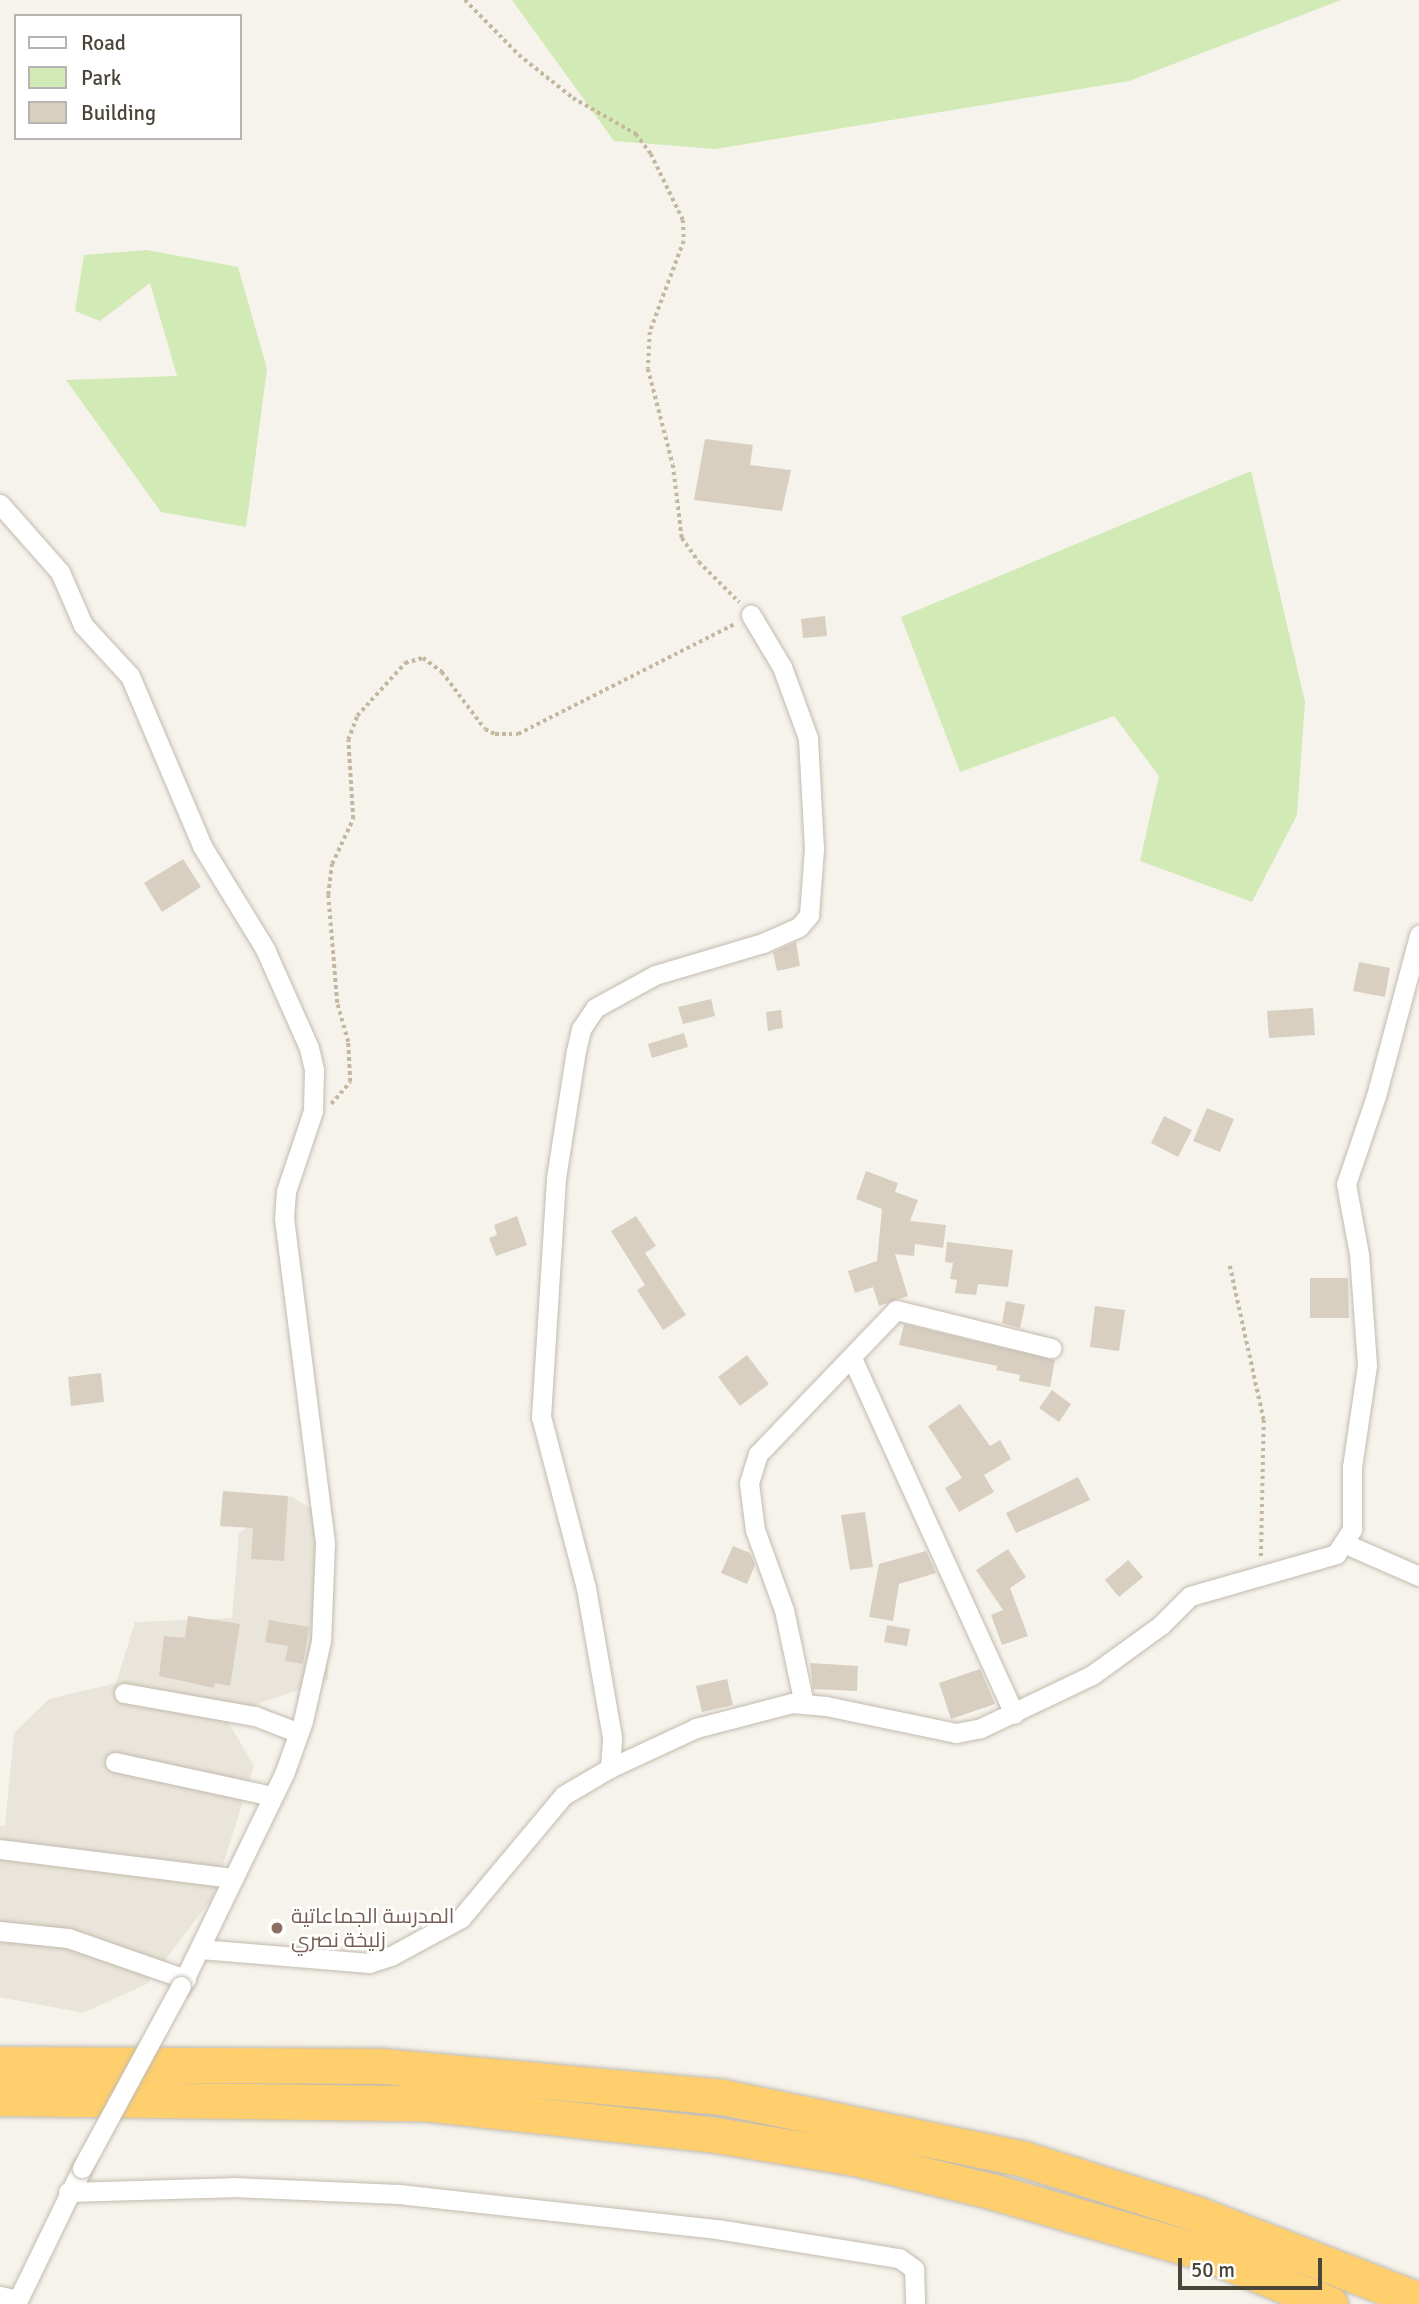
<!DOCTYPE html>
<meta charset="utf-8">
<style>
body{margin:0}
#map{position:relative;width:1419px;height:2304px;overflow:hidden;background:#f6f3ec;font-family:Signika,Cairo,sans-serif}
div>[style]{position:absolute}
.residential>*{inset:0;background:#eae5da}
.green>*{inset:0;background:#d2eab5}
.building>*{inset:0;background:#d8cfc1}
.path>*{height:3.5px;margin-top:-1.75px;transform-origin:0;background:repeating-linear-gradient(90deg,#c4b79f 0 3.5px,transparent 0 7px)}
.roads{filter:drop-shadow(0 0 2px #c2bbae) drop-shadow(0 0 2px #c2bbae)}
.minor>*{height:19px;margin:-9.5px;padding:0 9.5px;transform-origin:9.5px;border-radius:9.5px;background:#fff}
.motorway>*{height:35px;margin:-17.5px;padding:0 17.5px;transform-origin:17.5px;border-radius:17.5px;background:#ffcf6e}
.bridges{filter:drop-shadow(0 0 2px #c2bbae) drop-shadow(0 0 2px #c2bbae)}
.minor-bridge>*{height:19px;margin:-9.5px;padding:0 9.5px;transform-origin:9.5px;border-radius:9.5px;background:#fff}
.dots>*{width:19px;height:19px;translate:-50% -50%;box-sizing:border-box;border:4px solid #fff;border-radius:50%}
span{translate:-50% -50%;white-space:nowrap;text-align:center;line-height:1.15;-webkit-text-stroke:5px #fff;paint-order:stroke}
.education-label{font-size:21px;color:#785e54}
.left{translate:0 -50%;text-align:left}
.legend{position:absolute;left:14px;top:14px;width:228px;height:126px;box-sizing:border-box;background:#fff;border:2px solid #b7b4b0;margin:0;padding:9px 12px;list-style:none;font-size:21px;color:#4b4439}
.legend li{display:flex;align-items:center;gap:14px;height:35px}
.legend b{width:35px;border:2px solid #b7b4b0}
.scale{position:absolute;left:1178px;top:2258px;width:144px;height:32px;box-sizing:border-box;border:4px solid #4b4439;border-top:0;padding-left:9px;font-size:21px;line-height:24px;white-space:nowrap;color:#4b4439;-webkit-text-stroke:5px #fff;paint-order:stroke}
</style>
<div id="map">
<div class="residential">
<div style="clip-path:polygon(290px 1496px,331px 1520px,328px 1680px,260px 1703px,227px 1720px,254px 1766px,213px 1897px,147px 1984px,83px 2013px,0 1997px,0 1826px,5px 1826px,14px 1733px,49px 1699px,116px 1683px,135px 1622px,232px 1618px,239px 1533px)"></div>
</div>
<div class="green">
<div style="clip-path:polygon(512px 0,1341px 0,1129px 81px,715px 149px,614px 141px)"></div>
<div style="clip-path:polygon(147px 250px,238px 267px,267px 369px,246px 527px,161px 512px,66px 380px,177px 376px,150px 283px,100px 321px,75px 311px,84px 255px)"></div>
<div style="clip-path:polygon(1251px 471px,1305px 702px,1297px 815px,1252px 902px,1140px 861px,1159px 776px,1114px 716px,960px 772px,901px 617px)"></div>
</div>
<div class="building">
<div style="clip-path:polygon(705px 439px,753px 445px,750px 465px,791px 470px,782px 511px,694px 500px)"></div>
<div style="clip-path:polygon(825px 616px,827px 636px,803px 638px,801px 619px)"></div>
<div style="clip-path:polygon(183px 859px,201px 887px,162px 912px,144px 883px)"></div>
<div style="clip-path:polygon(796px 942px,800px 966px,777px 971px,773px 952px)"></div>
<div style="clip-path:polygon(1359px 962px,1390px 968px,1385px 997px,1353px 991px)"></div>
<div style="clip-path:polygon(711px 999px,715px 1016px,683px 1024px,678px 1007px)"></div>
<div style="clip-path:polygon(1313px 1008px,1315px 1035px,1269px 1038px,1267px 1011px)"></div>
<div style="clip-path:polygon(781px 1010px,783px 1028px,768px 1031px,766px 1012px)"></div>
<div style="clip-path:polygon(684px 1033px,688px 1047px,652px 1058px,648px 1044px)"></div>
<div style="clip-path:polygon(1207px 1108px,1234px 1119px,1220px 1152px,1193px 1141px)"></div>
<div style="clip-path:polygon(1164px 1116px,1192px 1130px,1178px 1157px,1151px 1143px)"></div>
<div style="clip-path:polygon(866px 1171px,898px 1183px,895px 1192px,918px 1200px,910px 1221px,946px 1225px,943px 1248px,915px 1244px,914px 1256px,895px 1254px,908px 1296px,879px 1306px,873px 1287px,855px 1293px,848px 1271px,877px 1261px,882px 1209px,856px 1199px)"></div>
<div style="clip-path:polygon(517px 1216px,527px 1245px,496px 1256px,489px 1238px,497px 1235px,494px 1225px)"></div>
<div style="clip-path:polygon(636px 1216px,656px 1246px,645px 1253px,686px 1315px,663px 1330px,637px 1290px,645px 1285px,611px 1231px)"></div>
<div style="clip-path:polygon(947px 1242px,1013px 1250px,1008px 1287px,978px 1284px,976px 1295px,955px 1293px,957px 1280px,950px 1279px,953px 1263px,945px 1262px)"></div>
<div style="clip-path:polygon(1310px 1278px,1348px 1278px,1349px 1318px,1310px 1318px)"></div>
<div style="clip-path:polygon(1006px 1301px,1025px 1305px,1020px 1328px,1002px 1323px)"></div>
<div style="clip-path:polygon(1095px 1306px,1125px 1310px,1119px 1351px,1090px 1347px)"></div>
<div style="clip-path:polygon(904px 1324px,1055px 1360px,1050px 1387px,1019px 1381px,1020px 1375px,996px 1370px,997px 1366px,899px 1345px)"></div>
<div style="clip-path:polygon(747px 1355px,769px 1384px,740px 1406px,718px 1377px)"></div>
<div style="clip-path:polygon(101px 1373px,104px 1402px,71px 1406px,68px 1377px)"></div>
<div style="clip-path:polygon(1052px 1390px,1071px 1404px,1059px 1422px,1039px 1408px)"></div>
<div style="clip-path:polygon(960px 1404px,990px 1446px,1000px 1440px,1011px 1459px,984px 1475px,994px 1492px,959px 1512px,945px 1488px,962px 1478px,928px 1426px)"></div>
<div style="clip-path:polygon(1078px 1477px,1090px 1500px,1016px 1533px,1006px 1513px)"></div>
<div style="clip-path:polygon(223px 1491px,288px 1496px,284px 1561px,251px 1559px,253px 1528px,220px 1526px)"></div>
<div style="clip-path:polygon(865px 1512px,873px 1567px,850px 1570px,841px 1515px)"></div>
<div style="clip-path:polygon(733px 1546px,750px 1553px,755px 1565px,747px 1584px,721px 1573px)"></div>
<div style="clip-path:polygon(1008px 1549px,1026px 1577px,1010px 1588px,1028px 1636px,1002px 1645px,991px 1615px,1003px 1610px,976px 1570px)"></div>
<div style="clip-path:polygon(926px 1551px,936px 1573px,899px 1584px,893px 1621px,869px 1617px,879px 1564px)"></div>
<div style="clip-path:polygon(1128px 1560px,1143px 1577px,1119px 1597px,1105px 1580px)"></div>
<div style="clip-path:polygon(188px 1616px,240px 1624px,230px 1686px,215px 1683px,214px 1688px,159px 1676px,164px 1636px,185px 1638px)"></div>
<div style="clip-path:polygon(269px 1620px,309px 1627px,303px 1664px,285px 1661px,288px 1646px,265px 1642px)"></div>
<div style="clip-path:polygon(887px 1625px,910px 1629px,907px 1646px,884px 1642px)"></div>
<div style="clip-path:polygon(810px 1663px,858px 1666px,857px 1691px,813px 1689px)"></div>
<div style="clip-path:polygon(980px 1669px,995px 1704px,951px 1719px,939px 1683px)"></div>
<div style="clip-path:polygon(727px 1679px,733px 1705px,702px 1712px,696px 1686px)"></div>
</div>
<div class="path">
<div style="left:465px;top:0;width:77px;rotate:45.5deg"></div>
<div style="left:519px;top:55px;width:69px;rotate:38.5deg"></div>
<div style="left:573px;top:98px;width:73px;rotate:29.7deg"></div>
<div style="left:636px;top:134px;width:25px;rotate:53deg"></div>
<div style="left:651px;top:154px;width:73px;rotate:64.1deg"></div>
<div style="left:683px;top:220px;width:21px;rotate:87deg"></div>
<div style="left:684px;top:241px;width:97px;rotate:110.5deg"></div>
<div style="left:650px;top:332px;width:37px;rotate:93deg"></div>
<div style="left:648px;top:369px;width:99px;rotate:75.4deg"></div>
<div style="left:673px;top:465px;width:74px;rotate:83deg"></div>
<div style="left:682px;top:538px;width:29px;rotate:55deg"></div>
<div style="left:699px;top:562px;width:57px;rotate:45deg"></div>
<div style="left:331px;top:1104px;width:29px;rotate:-49deg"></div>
<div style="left:350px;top:1082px;width:40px;rotate:-92.9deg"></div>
<div style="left:348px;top:1042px;width:41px;rotate:-105.8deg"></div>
<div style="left:337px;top:1003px;width:108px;rotate:-94.8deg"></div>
<div style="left:328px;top:895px;width:31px;rotate:-83deg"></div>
<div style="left:332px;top:864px;width:50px;rotate:-65deg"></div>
<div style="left:353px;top:819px;width:79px;rotate:-93.6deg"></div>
<div style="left:348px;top:740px;width:26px;rotate:-69deg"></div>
<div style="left:357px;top:716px;width:72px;rotate:-47.8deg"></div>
<div style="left:405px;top:663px;width:19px;rotate:-16deg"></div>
<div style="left:423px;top:658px;width:24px;rotate:36deg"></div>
<div style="left:442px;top:672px;width:71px;rotate:53deg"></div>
<div style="left:485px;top:729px;width:11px;rotate:27deg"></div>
<div style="left:495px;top:734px;width:23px"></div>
<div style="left:518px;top:734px;width:243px;rotate:-26.9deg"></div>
<div style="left:1230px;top:1266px;width:158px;rotate:77.6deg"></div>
<div style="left:1264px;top:1420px;width:138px;rotate:91.2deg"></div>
</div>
<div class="roads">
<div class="minor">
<div style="left:0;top:504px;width:91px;rotate:48.6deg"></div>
<div style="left:60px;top:572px;width:58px;rotate:66.5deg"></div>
<div style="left:83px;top:625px;width:69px;rotate:47.3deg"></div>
<div style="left:130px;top:676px;width:185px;rotate:67deg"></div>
<div style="left:202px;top:846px;width:121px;rotate:58.5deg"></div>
<div style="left:265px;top:949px;width:108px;rotate:66deg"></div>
<div style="left:309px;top:1048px;width:23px;rotate:77deg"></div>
<div style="left:314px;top:1070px;width:41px;rotate:91.4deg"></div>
<div style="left:313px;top:1111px;width:84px;rotate:108.6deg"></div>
<div style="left:286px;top:1191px;width:27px;rotate:94deg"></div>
<div style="left:284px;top:1218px;width:328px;rotate:82.8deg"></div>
<div style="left:325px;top:1543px;width:98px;rotate:92.3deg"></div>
<div style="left:321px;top:1641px;width:82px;rotate:102.7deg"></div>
<div style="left:303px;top:1721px;width:56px;rotate:109.7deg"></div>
<div style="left:284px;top:1774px;width:236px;rotate:115.9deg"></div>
<div style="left:852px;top:1358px;width:391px;rotate:65.5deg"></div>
<div style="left:1346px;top:1544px;width:80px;rotate:23.7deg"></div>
<div style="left:124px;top:1693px;width:133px;rotate:10deg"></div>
<div style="left:255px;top:1716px;width:47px;rotate:21.1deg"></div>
<div style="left:804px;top:1704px;width:96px;rotate:-102deg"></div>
<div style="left:784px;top:1610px;width:85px;rotate:-109.9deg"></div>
<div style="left:755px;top:1530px;width:47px;rotate:-97.3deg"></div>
<div style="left:749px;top:1483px;width:30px;rotate:-73deg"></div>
<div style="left:758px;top:1454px;width:199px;rotate:-46.2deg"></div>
<div style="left:896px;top:1310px;width:160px;rotate:13.8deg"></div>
<div style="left:115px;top:1762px;width:161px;rotate:12.2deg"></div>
<div style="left:610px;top:1768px;width:31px;rotate:-86deg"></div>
<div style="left:612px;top:1737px;width:151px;rotate:-99.9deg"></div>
<div style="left:586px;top:1588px;width:177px;rotate:-104.7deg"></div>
<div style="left:541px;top:1417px;width:239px;rotate:-86.4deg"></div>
<div style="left:556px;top:1178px;width:129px;rotate:-81.1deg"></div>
<div style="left:576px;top:1051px;width:23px;rotate:-77deg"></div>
<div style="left:581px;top:1029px;width:25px;rotate:-56deg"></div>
<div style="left:595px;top:1008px;width:68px;rotate:-28.8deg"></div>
<div style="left:655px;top:975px;width:113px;rotate:-16.5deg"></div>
<div style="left:763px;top:943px;width:39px;rotate:-24deg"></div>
<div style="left:799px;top:927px;width:16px;rotate:-50deg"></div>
<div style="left:809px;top:915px;width:66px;rotate:-85.7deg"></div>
<div style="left:814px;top:849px;width:111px;rotate:-93.1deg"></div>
<div style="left:808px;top:738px;width:76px;rotate:-110.1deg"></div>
<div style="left:782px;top:667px;width:61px;rotate:-120.8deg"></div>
<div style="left:0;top:1849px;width:235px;rotate:7.1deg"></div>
<div style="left:0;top:1931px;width:68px;rotate:5.9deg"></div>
<div style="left:68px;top:1938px;width:125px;rotate:19.2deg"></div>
<div style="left:200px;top:1949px;width:170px;rotate:4.7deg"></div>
<div style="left:369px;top:1963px;width:23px;rotate:-18deg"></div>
<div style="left:391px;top:1956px;width:80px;rotate:-28.5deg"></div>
<div style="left:461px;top:1918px;width:160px;rotate:-50.1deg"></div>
<div style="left:564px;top:1795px;width:53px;rotate:-30.4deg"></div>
<div style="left:610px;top:1768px;width:95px;rotate:-24.9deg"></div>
<div style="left:696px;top:1728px;width:99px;rotate:-14.6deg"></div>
<div style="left:792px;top:1703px;width:34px;rotate:5deg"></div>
<div style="left:826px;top:1706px;width:133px;rotate:11.7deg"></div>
<div style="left:956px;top:1733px;width:25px;rotate:-11deg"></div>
<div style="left:981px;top:1728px;width:123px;rotate:-25.5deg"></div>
<div style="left:1092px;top:1675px;width:85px;rotate:-35.9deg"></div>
<div style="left:1161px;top:1625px;width:41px;rotate:-45deg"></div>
<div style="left:1190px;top:1596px;width:152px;rotate:-16deg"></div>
<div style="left:1336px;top:1554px;width:30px;rotate:-57deg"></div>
<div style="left:1352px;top:1529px;width:62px;rotate:-90deg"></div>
<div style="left:1352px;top:1467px;width:103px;rotate:-81.6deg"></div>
<div style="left:1367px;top:1365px;width:111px;rotate:-94.1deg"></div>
<div style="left:1359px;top:1254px;width:71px;rotate:-100.5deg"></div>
<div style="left:1346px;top:1184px;width:93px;rotate:-71.2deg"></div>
<div style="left:1376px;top:1096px;width:167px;rotate:-75deg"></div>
<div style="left:68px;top:2192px;width:164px;rotate:-1.7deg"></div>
<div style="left:232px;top:2187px;width:167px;rotate:2.4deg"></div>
<div style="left:399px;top:2194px;width:320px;rotate:6.3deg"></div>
<div style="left:717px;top:2229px;width:184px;rotate:9.1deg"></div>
<div style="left:899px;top:2258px;width:19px;rotate:36deg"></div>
<div style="left:914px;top:2269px;width:35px;rotate:88deg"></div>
<div style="left:0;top:2296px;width:17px;rotate:13deg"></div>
<div style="left:16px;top:2304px;width:151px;rotate:-64.1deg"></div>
</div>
<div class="motorway">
<div style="left:0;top:2064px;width:382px;rotate:0.3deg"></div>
<div style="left:382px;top:2066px;width:341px;rotate:5.2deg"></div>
<div style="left:722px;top:2097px;width:308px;rotate:11.6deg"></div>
<div style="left:1024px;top:2159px;width:182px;rotate:17.6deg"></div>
<div style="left:1197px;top:2214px;width:238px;rotate:21.2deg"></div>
<div style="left:0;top:2098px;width:423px;rotate:0.7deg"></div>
<div style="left:423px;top:2103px;width:295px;rotate:6.2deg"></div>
<div style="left:716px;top:2135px;width:141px;rotate:9.4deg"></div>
<div style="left:855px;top:2158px;width:143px;rotate:13.7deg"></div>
<div style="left:994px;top:2192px;width:220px;rotate:16.1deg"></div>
<div style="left:1205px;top:2253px;width:135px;rotate:22.2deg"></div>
</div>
</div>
<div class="bridges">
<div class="minor-bridge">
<div style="left:82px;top:2168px;width:207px;rotate:-61.5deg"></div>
</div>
</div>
<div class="dots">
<div style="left:277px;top:1928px;background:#8d6e63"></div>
</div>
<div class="education-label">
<span class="left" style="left:291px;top:1928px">المدرسة الجماعاتية<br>زليخة نصري</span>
</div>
<ul class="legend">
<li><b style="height:9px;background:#fff"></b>Road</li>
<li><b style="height:19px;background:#d2eab5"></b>Park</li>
<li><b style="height:19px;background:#d8cfc1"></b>Building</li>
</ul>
<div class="scale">50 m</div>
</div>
